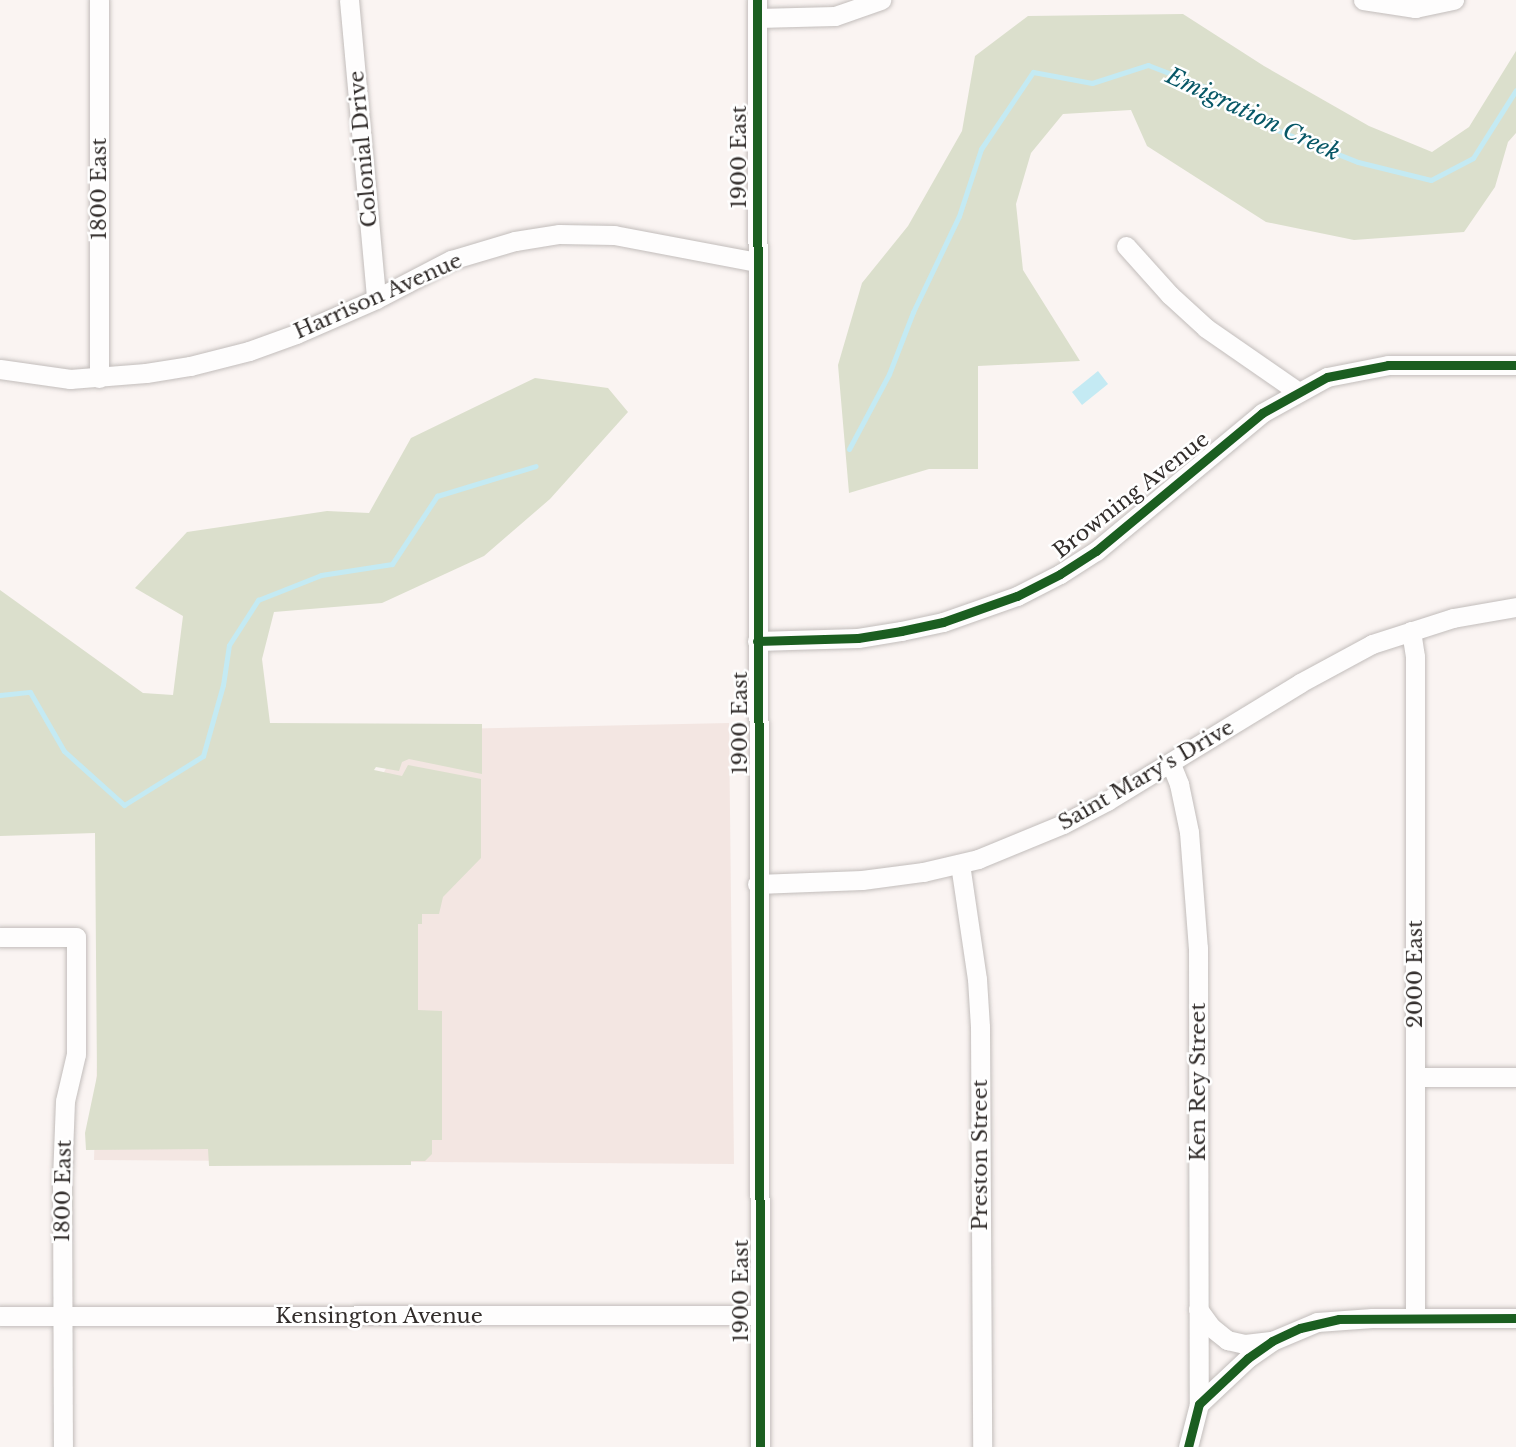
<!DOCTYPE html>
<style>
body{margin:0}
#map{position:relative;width:1516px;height:1447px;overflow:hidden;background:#faf4f2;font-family:"Libre Baskerville",serif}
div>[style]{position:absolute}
.built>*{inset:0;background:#f3e6e2}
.green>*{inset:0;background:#dbdfcc}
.water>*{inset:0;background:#c4eaf3}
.stream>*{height:5px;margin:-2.5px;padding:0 2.5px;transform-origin:2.5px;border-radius:2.5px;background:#c4eaf3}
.roads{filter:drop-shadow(0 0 2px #c2bdbb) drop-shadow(0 0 2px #c2bdbb)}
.minor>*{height:19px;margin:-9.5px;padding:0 9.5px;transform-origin:9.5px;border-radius:9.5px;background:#fefdfd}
.cycleway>*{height:9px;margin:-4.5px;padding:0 4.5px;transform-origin:4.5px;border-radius:4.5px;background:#1b5e20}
span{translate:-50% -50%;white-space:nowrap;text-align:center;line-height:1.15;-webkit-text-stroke:5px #fff;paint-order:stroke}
.street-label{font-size:21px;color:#322d2b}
.water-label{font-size:23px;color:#075766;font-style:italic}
</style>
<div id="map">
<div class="built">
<div style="clip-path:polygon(729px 723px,734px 1164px,94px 1160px,101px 927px,345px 847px,406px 730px)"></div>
</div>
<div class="green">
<div style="clip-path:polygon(1183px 14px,1264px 66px,1369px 126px,1432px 152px,1469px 127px,1516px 51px,1516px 133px,1508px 142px,1495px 187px,1464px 232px,1354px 240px,1266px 222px,1147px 146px,1131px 110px,1063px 114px,1031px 153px,1016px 204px,1023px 270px,1080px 361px,978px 366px,978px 469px,929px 469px,849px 493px,838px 365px,862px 283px,908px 226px,962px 131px,975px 56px,1028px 16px)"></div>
<div style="clip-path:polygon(535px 378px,608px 388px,628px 412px,550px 499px,484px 556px,382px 603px,274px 612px,262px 659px,270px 723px,482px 724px,482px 774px,409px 759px,402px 762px,399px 771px,376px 767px,374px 770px,402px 776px,408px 765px,481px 779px,481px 858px,443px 897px,439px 914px,422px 914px,422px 924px,418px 924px,418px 1010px,442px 1011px,442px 1140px,432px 1140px,432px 1154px,425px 1161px,411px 1161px,411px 1165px,209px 1166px,208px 1149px,86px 1150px,85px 1133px,97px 1076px,95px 833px,0 836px,0 590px,143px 693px,173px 695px,183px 616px,135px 588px,187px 532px,327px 511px,369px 513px,411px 438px)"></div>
</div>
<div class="water">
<div style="clip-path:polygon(1098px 371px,1108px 384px,1082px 405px,1072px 392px)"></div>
</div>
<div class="stream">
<div style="left:849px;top:449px;width:85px;rotate:-61.9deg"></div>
<div style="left:889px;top:374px;width:66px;rotate:-68.8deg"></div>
<div style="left:913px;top:312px;width:106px;rotate:-64.4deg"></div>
<div style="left:959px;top:216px;width:71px;rotate:-71.8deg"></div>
<div style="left:981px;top:149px;width:93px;rotate:-56deg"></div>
<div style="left:1033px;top:72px;width:60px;rotate:10.6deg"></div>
<div style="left:1092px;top:83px;width:59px;rotate:-17.8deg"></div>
<div style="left:1148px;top:65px;width:61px;rotate:21.1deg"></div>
<div style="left:1205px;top:87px;width:79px;rotate:31.5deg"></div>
<div style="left:1272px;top:128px;width:92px;rotate:21.6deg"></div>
<div style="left:1358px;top:162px;width:75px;rotate:13.9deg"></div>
<div style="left:1431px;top:180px;width:47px;rotate:-27.6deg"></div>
<div style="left:1473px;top:158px;width:80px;rotate:-57.7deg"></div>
<div style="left:0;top:695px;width:30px;rotate:-6deg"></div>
<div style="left:30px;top:692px;width:68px;rotate:60deg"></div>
<div style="left:64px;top:751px;width:81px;rotate:42deg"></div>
<div style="left:124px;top:805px;width:93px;rotate:-31.8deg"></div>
<div style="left:203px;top:756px;width:74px;rotate:-74.3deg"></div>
<div style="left:223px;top:685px;width:40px;rotate:-81.5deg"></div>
<div style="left:229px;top:645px;width:54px;rotate:-57.2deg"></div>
<div style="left:258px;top:600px;width:68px;rotate:-21.6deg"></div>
<div style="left:321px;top:575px;width:72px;rotate:-8.8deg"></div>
<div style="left:392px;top:564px;width:82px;rotate:-56.5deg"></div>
<div style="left:437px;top:496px;width:103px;rotate:-16.9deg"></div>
</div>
<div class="roads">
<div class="minor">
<div style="left:349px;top:0;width:300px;rotate:84.8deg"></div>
<div style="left:757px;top:0;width:1447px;rotate:89.88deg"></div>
<div style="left:1363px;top:0;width:53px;rotate:8.7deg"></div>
<div style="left:1415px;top:8px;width:40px;rotate:-12deg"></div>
<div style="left:757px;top:18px;width:78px;rotate:-1.5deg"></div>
<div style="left:835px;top:16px;width:49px;rotate:-19.2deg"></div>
<div style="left:1126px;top:246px;width:66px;rotate:48.1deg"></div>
<div style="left:1170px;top:295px;width:49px;rotate:42.5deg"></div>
<div style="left:1206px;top:328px;width:111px;rotate:34.7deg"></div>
<div style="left:0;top:369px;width:71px;rotate:8.1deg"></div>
<div style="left:70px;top:379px;width:76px;rotate:-4.5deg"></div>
<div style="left:146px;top:373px;width:45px;rotate:-9deg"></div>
<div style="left:190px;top:366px;width:61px;rotate:-14.3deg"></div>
<div style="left:249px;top:351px;width:50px;rotate:-19.9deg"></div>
<div style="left:296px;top:334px;width:87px;rotate:-23.6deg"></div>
<div style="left:376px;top:299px;width:85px;rotate:-27.5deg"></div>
<div style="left:451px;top:260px;width:67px;rotate:-16.5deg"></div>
<div style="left:515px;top:241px;width:45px;rotate:-9deg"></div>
<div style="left:559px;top:234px;width:55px;rotate:1deg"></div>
<div style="left:614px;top:235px;width:146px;rotate:10.7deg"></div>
<div style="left:99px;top:378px;width:378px;rotate:-90deg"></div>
<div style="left:1411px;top:631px;width:26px;rotate:81deg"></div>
<div style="left:1415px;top:657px;width:660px;rotate:90deg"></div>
<div style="left:757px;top:641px;width:101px;rotate:-1.7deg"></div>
<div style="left:858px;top:638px;width:44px;rotate:-9.2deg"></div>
<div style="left:901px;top:631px;width:43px;rotate:-12.1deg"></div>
<div style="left:943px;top:622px;width:78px;rotate:-19.4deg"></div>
<div style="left:1017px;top:596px;width:48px;rotate:-27.1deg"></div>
<div style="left:1060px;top:574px;width:43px;rotate:-32.6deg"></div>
<div style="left:1096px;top:551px;width:216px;rotate:-39.7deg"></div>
<div style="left:1262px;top:413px;width:74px;rotate:-29deg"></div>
<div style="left:1327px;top:377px;width:62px;rotate:-11.1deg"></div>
<div style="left:1388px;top:365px;width:128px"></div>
<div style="left:1171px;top:764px;width:22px;rotate:68deg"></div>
<div style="left:1179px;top:784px;width:49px;rotate:78.2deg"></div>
<div style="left:1189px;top:832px;width:116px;rotate:85.6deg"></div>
<div style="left:1198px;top:948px;width:456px;rotate:89.9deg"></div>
<div style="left:1199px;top:1404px;width:44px;rotate:104.3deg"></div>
<div style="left:960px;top:864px;width:116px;rotate:81.6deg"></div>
<div style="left:977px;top:979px;width:48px;rotate:86.4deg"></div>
<div style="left:980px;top:1027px;width:420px;rotate:89.7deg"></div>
<div style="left:757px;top:884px;width:105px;rotate:-2.2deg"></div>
<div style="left:862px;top:880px;width:62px;rotate:-7.5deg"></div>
<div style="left:923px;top:872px;width:57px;rotate:-13.3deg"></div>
<div style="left:978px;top:859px;width:92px;rotate:-22.4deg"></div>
<div style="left:1063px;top:824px;width:50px;rotate:-27.6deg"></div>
<div style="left:1107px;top:801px;width:226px;rotate:-31.4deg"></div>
<div style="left:1300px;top:683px;width:82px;rotate:-28.4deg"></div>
<div style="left:1372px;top:644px;width:85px;rotate:-17.8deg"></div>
<div style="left:1453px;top:618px;width:64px;rotate:-9.9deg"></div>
<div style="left:0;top:937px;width:76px"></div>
<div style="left:76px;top:937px;width:117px;rotate:90deg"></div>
<div style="left:76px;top:1054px;width:48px;rotate:103.2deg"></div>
<div style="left:65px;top:1101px;width:78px;rotate:92.2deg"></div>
<div style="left:62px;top:1179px;width:268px;rotate:89.8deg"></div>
<div style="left:1415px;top:1077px;width:101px"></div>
<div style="left:1198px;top:1309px;width:22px;rotate:54deg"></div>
<div style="left:1211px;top:1327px;width:21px;rotate:39deg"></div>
<div style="left:1227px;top:1340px;width:18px;rotate:13deg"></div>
<div style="left:1245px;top:1344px;width:26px;rotate:-7deg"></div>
<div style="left:0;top:1316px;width:759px;rotate:-0.08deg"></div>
<div style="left:1199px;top:1404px;width:67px;rotate:-43.2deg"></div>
<div style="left:1248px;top:1358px;width:29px;rotate:-35deg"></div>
<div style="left:1272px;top:1341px;width:49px;rotate:-22.9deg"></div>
<div style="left:1317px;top:1322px;width:55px;rotate:-4.2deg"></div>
<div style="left:1372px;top:1318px;width:144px"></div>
</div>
</div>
<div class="cycleway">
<div style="left:757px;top:0;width:1447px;rotate:89.88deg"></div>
<div style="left:757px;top:641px;width:101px;rotate:-1.7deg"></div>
<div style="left:858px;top:638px;width:44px;rotate:-9.2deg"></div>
<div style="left:901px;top:631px;width:43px;rotate:-12.1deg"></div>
<div style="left:943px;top:622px;width:78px;rotate:-19.4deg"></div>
<div style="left:1017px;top:596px;width:48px;rotate:-27.1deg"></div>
<div style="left:1060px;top:574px;width:43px;rotate:-32.6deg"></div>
<div style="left:1096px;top:551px;width:216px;rotate:-39.7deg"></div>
<div style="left:1262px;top:413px;width:74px;rotate:-29deg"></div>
<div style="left:1327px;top:377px;width:62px;rotate:-11.1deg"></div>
<div style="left:1388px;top:365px;width:128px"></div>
<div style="left:1188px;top:1447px;width:44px;rotate:-75.7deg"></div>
<div style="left:1199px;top:1404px;width:67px;rotate:-43.2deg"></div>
<div style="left:1248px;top:1358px;width:29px;rotate:-35deg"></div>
<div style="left:1272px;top:1341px;width:31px;rotate:-25deg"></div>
<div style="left:1300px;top:1328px;width:40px;rotate:-13deg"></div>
<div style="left:1339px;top:1319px;width:177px;rotate:-0.3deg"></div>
</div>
<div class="street-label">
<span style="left:363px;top:149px;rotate:-95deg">Colonial Drive</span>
<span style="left:739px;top:157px;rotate:-90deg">1900 East</span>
<span style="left:99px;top:189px;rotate:-90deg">1800 East</span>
<span style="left:378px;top:296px;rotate:-24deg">Harrison Avenue</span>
<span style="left:1131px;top:495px;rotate:-38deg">Browning Avenue</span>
<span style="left:740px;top:723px;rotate:-90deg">1900 East</span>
<span style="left:1146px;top:775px;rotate:-30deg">Saint Mary's Drive</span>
<span style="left:1415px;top:974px;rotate:-90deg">2000 East</span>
<span style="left:1198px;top:1082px;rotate:-90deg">Ken Rey Street</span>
<span style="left:980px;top:1155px;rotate:-90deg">Preston Street</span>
<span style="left:63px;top:1191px;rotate:-89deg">1800 East</span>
<span style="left:741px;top:1291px;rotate:-90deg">1900 East</span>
<span style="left:379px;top:1316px">Kensington Avenue</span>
</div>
<div class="water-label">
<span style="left:1253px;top:114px;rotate:25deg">Emigration Creek</span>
</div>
</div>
